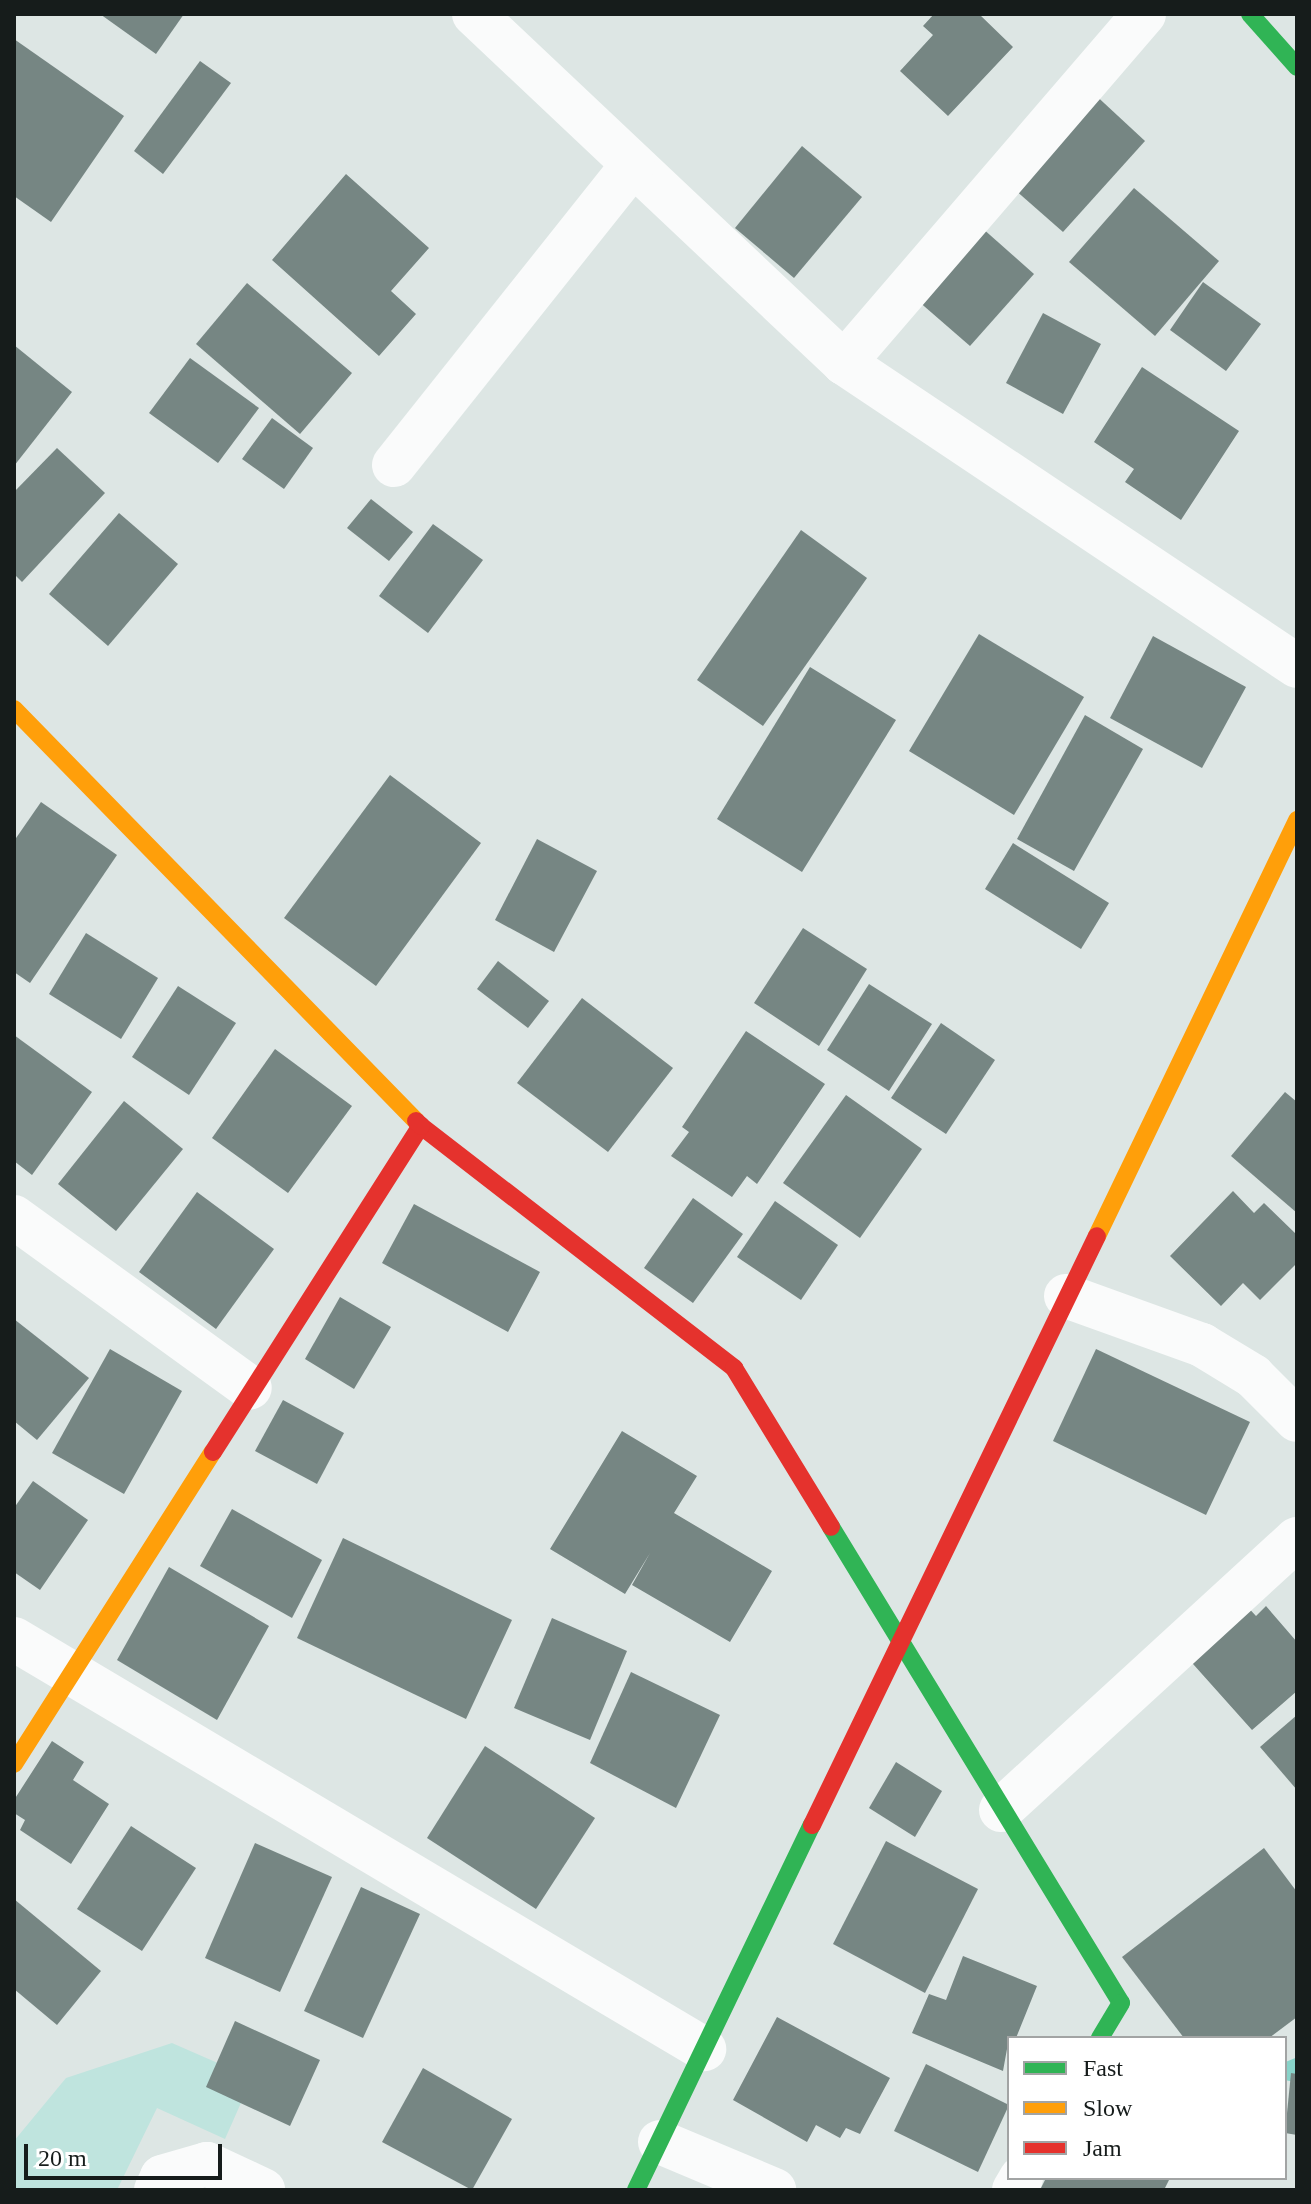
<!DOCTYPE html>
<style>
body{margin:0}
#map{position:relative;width:1311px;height:2204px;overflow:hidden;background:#dde6e4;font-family:"Times New Roman",serif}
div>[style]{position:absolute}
.green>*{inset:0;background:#bfe4de}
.stream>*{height:20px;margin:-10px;padding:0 10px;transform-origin:10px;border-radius:10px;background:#88d3c9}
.building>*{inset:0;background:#768683}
.street>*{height:44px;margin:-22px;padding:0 22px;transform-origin:22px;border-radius:22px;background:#fafbfb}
.fast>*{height:18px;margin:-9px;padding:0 9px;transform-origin:9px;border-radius:9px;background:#30b455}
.slow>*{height:18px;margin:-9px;padding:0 9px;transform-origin:9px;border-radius:9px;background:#ff9f0a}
.jam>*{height:18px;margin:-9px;padding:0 9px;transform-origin:9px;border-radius:9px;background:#e5322d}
span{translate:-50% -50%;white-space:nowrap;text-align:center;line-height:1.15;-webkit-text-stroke:8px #fff;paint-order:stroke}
.frame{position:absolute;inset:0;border:16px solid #161c1b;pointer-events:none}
.legend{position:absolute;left:1007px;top:2036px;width:280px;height:144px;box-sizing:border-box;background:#fff;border:2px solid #a2a4a4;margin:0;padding:10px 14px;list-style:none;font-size:24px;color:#161c1b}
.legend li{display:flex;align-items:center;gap:16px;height:40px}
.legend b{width:40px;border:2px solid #a2a4a4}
.scale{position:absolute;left:24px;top:2144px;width:198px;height:36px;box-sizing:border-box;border:4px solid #161c1b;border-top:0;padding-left:10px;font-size:24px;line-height:28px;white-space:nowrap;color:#161c1b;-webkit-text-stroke:6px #fff;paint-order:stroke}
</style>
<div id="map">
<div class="green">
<div style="clip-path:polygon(172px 2043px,252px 2078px,225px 2139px,157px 2108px,117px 2190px,14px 2190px,14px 2141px,66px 2078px)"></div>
</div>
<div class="stream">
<div style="left:1290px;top:2071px;width:8px;rotate:-23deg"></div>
</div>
<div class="building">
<div style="clip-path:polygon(100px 14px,184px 14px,156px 54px)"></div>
<div style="clip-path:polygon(934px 14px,979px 14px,1013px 47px,948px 116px,900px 71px,933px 35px,923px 26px)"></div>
<div style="clip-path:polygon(14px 39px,124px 116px,51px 222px,14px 196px)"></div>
<div style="clip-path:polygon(200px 61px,231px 83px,163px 174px,134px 151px)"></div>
<div style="clip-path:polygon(1090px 90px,1145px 141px,1063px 232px,1006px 182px)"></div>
<div style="clip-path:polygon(802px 146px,862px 197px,794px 278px,735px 228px)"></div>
<div style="clip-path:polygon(346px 174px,429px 248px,391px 291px,416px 314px,379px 356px,272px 260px)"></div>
<div style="clip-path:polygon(1134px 188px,1219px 261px,1155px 336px,1069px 262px)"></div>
<div style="clip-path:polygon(981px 227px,1034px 274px,970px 346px,917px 300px)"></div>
<div style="clip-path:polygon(1203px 282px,1261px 324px,1226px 371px,1170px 330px)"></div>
<div style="clip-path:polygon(247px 283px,352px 373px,300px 434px,196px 344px)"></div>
<div style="clip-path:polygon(1043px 313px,1101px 344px,1063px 414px,1006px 383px)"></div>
<div style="clip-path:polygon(14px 345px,72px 392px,14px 466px)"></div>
<div style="clip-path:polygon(190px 358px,259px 408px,218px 463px,149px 413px)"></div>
<div style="clip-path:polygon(1142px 367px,1239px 431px,1181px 520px,1125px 482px,1134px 469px,1094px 442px)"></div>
<div style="clip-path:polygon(272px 418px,313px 448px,284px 489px,242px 459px)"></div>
<div style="clip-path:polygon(57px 448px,105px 493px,22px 582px,14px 574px,14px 492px)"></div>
<div style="clip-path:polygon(371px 499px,413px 532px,389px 561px,347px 528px)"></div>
<div style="clip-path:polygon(119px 513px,178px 564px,108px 646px,49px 594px)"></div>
<div style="clip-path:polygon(433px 524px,483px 560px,428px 633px,379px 596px)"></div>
<div style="clip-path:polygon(801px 530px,867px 578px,763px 726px,697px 680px)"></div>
<div style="clip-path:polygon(979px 634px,1084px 697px,1014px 815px,909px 751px)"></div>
<div style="clip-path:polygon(1153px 636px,1246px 687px,1202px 768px,1110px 718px)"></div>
<div style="clip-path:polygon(810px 667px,896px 720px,802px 872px,717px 819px)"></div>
<div style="clip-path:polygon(1085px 715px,1143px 749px,1074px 871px,1017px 839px)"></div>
<div style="clip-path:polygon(390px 775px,481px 843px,376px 986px,284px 918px)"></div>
<div style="clip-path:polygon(41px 802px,117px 855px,30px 983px,14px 972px,14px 841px)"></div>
<div style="clip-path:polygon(537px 839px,597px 871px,554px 952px,495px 920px)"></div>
<div style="clip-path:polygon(1013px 843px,1109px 903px,1081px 949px,985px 889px)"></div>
<div style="clip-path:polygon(803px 928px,867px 969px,819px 1046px,754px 1003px)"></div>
<div style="clip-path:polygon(86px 933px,158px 978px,121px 1039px,49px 994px)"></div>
<div style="clip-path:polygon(498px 961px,549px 1001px,528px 1028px,477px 989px)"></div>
<div style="clip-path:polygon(869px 984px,932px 1024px,889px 1091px,827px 1050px)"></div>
<div style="clip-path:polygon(178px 986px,236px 1023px,189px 1095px,132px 1057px)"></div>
<div style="clip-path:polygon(582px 998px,673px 1068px,608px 1152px,517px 1083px)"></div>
<div style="clip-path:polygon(941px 1023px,995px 1060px,946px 1134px,891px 1098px)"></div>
<div style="clip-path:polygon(746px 1031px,825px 1084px,757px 1184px,747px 1176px,732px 1197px,671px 1156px,689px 1132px,682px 1127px)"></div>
<div style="clip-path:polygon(14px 1035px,92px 1092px,32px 1175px,14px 1161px)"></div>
<div style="clip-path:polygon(275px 1049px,352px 1106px,288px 1193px,212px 1138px)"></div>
<div style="clip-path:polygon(1285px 1092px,1297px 1102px,1297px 1213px,1231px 1156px)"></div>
<div style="clip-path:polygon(846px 1095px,922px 1149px,860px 1238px,783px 1183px)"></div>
<div style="clip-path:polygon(124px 1101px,183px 1149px,116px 1231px,58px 1184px)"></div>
<div style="clip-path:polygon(1233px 1191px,1254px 1213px,1264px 1203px,1297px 1235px,1297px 1263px,1260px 1300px,1243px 1283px,1221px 1306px,1170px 1256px)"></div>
<div style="clip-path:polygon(197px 1192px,274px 1249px,216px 1329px,139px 1272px)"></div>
<div style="clip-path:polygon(693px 1198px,743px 1234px,693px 1303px,644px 1268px)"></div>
<div style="clip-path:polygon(775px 1201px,838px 1245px,801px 1300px,737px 1257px)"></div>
<div style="clip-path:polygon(414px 1204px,540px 1272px,508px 1332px,382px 1263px)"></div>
<div style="clip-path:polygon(340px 1297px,391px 1327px,354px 1389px,305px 1359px)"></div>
<div style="clip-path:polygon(14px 1319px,89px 1378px,37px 1440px,14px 1421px)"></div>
<div style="clip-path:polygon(110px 1349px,182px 1391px,124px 1494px,52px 1453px)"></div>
<div style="clip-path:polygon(1096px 1349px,1250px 1422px,1206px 1515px,1053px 1441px)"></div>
<div style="clip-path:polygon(283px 1400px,344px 1433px,317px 1484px,255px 1451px)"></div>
<div style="clip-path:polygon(622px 1431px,697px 1476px,674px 1513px,772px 1571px,730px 1642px,632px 1585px,650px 1553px,625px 1594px,550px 1549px)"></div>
<div style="clip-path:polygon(33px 1481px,88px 1520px,40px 1590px,14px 1572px,14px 1508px)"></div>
<div style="clip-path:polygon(232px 1509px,322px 1560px,292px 1618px,200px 1566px)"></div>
<div style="clip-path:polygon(343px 1538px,512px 1620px,466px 1719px,297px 1638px)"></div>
<div style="clip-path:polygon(169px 1567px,269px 1626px,217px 1720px,117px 1660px)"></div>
<div style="clip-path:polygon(1244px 1603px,1256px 1616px,1266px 1606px,1297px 1642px,1297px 1691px,1252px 1730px,1185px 1655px)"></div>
<div style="clip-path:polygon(552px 1618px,627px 1651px,590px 1740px,514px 1708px)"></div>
<div style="clip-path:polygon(631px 1672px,720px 1715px,676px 1808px,590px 1763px)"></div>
<div style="clip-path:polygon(1297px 1715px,1297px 1790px,1260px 1747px)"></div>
<div style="clip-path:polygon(52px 1741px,84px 1762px,73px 1780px,109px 1804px,71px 1864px,20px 1830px,25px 1820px,14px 1813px,14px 1800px)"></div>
<div style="clip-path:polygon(485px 1746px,595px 1818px,536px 1909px,427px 1838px)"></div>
<div style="clip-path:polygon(896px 1762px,942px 1791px,915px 1837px,869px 1808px)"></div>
<div style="clip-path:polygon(131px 1826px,196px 1868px,142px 1951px,77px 1909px)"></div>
<div style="clip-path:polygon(886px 1841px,978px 1889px,925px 1993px,833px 1944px)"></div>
<div style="clip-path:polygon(255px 1843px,332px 1877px,280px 1992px,205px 1958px)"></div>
<div style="clip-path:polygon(1264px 1848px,1297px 1892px,1297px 2017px,1269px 2038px,1184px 2038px,1122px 1957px)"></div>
<div style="clip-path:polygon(361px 1887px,420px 1914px,363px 2038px,304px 2011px)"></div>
<div style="clip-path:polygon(14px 1899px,101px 1971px,57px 2025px,14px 1989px)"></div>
<div style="clip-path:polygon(963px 1956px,1037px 1986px,1016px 2038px,1009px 2038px,1003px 2071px,912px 2033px,929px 1994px,946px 2000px)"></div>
<div style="clip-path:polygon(777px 2017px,890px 2078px,860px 2134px,846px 2128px,840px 2138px,816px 2125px,807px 2142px,733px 2100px)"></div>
<div style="clip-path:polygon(235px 2021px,320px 2060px,290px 2126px,206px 2087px)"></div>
<div style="clip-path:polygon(926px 2064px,1009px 2105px,978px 2172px,894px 2131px)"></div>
<div style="clip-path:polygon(423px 2068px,512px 2119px,472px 2190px,382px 2142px)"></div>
<div style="clip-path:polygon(1291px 2073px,1297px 2074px,1297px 2135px,1285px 2133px)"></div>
<div style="clip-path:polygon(1046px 2178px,1170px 2178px,1164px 2190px,1040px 2190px)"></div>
</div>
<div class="street">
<div style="left:474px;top:14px;width:509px;rotate:43.33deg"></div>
<div style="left:844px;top:363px;width:545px;rotate:33.78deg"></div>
<div style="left:844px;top:363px;width:460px;rotate:-49.3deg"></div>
<div style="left:394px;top:465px;width:384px;rotate:-51.5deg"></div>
<div style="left:14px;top:1217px;width:291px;rotate:35.9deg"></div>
<div style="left:1066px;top:1296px;width:145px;rotate:19.8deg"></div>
<div style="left:1202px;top:1345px;width:60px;rotate:31.3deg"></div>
<div style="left:1253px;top:1376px;width:62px;rotate:45deg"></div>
<div style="left:14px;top:1639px;width:803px;rotate:30.72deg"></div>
<div style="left:1001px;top:1810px;width:401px;rotate:-42.5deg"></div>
<div style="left:660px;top:2142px;width:124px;rotate:22.8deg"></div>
<div style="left:156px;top:2190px;width:14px;rotate:-65deg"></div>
<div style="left:162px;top:2177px;width:47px;rotate:-16.1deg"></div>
<div style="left:207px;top:2164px;width:62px;rotate:24.9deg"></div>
<div style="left:1014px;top:2190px;width:14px;rotate:-60deg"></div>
</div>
<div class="fast">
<div style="left:1250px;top:14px;width:71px;rotate:48.4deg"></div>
<div style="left:831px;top:1527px;width:557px;rotate:58.65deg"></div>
<div style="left:1121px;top:2003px;width:41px;rotate:121deg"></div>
<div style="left:636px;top:2190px;width:405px;rotate:-64.3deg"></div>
</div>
<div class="slow">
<div style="left:14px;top:709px;width:576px;rotate:45.7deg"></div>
<div style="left:1097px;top:1236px;width:462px;rotate:-64.3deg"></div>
<div style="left:14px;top:1764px;width:370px;rotate:-57.5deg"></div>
</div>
<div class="jam">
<div style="left:421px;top:1126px;width:396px;rotate:37.7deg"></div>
<div style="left:734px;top:1368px;width:186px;rotate:58.6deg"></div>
<div style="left:213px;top:1452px;width:387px;rotate:-57.5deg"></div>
<div style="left:421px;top:1126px;width:7px;rotate:-135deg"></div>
<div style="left:812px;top:1825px;width:654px;rotate:-64.18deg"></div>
</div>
<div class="frame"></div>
<ul class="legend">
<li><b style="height:10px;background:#30b455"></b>Fast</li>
<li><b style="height:10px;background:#ff9f0a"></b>Slow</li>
<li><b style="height:10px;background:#e5322d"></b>Jam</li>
</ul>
<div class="scale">20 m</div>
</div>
